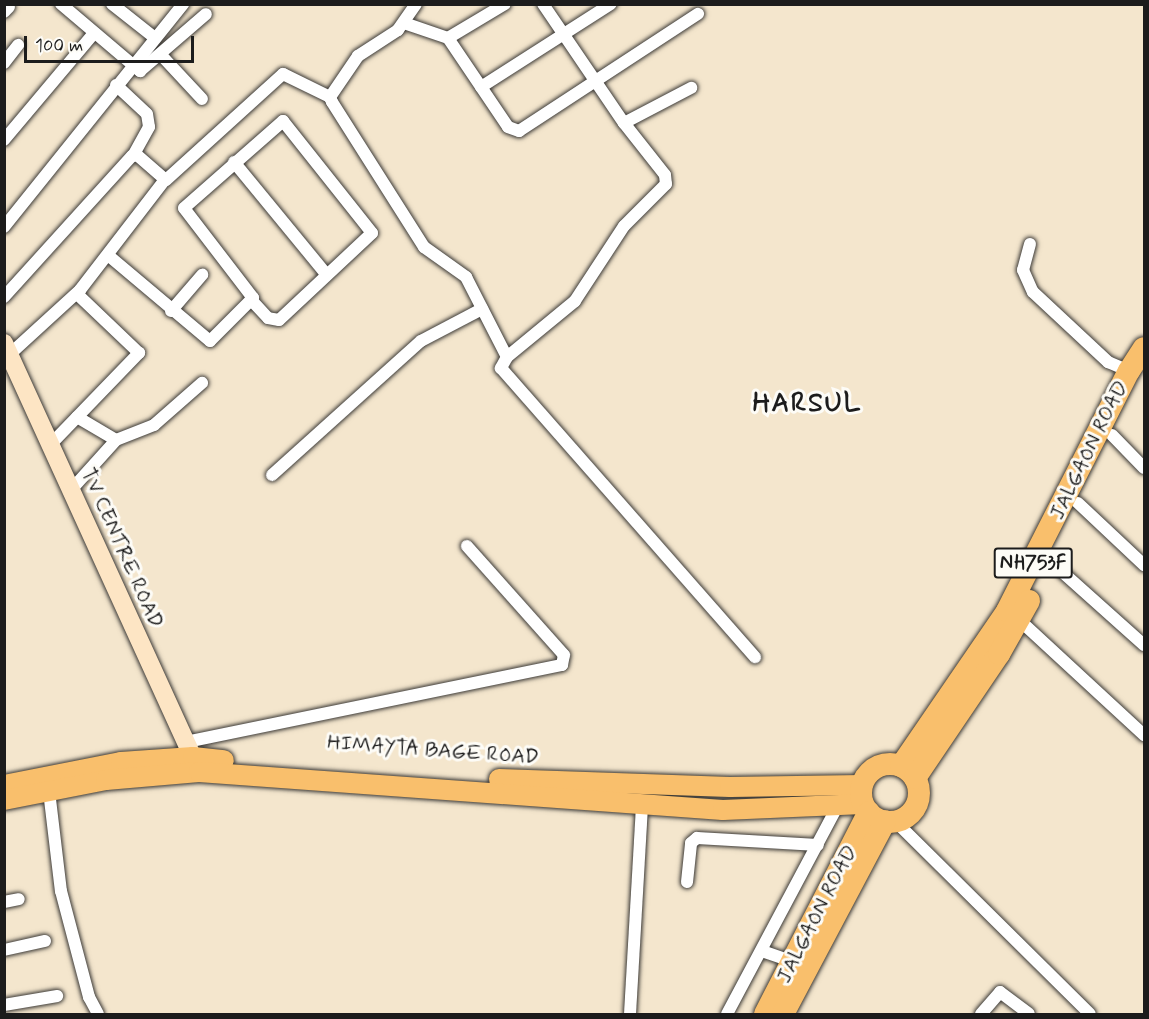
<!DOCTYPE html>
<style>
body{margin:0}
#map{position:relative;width:1149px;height:1019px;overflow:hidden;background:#f4e6cd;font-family:Mynerve,sans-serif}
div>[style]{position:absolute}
.roads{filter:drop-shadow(0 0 2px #3c3a37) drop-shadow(0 0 2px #3c3a37)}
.street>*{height:12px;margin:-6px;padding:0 6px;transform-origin:6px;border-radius:6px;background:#fff}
.secondary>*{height:18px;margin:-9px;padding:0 9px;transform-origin:9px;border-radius:9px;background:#fde5c4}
.primary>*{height:20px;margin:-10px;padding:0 10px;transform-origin:10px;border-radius:10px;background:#f9bf6c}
.highway>*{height:22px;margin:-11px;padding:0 11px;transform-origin:11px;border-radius:11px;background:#f9bf6c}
.highway>.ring{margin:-11px;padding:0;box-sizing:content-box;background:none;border:22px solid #f9bf6c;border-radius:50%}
span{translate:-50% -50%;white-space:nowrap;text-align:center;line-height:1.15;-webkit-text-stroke:6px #fdfcf7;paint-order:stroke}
.shield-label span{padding:2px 4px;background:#fdfcf7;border:2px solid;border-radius:4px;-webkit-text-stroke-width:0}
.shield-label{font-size:20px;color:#1c1c1c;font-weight:700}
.street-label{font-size:21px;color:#1c1c1c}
.district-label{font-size:27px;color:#1c1c1c;font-weight:700;letter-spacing:1.5px}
.frame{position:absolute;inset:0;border:6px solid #1c1c1c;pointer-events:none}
.scale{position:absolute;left:24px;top:36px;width:170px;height:27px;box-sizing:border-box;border:3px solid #1c1c1c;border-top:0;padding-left:8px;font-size:18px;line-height:21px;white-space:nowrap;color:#1c1c1c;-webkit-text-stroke:4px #fdfcf7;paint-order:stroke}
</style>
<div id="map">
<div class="roads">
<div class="street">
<div style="left:61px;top:4px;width:104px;rotate:40.3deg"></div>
<div style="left:140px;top:71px;width:87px;rotate:-40.8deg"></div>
<div style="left:112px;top:4px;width:55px;rotate:38.3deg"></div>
<div style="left:416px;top:4px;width:32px;rotate:125deg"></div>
<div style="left:398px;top:30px;width:48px;rotate:147deg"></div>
<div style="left:358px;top:56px;width:50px;rotate:124.3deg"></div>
<div style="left:330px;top:97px;width:5px;rotate:68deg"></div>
<div style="left:332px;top:102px;width:172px;rotate:57.6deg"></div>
<div style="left:424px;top:247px;width:52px;rotate:35.5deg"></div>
<div style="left:466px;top:277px;width:90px;rotate:62.9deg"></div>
<div style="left:543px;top:4px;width:144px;rotate:55.8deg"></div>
<div style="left:624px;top:123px;width:76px;rotate:-27.6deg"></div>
<div style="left:4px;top:12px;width:7px;rotate:-45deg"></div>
<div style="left:404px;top:23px;width:46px;rotate:18.8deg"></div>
<div style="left:448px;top:38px;width:107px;rotate:56deg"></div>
<div style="left:508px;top:127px;width:12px;rotate:20deg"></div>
<div style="left:519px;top:131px;width:214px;rotate:-33.2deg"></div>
<div style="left:448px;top:38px;width:66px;rotate:-30.8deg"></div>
<div style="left:161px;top:55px;width:60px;rotate:47deg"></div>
<div style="left:4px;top:63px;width:23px;rotate:-52deg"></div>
<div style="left:116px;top:85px;width:42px;rotate:43.1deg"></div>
<div style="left:147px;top:114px;width:13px;rotate:81deg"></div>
<div style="left:149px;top:127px;width:31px;rotate:119deg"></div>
<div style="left:481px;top:87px;width:154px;rotate:-32.6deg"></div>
<div style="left:624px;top:123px;width:66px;rotate:51.7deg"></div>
<div style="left:665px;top:175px;width:9px;rotate:84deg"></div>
<div style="left:666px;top:184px;width:59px;rotate:135deg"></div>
<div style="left:624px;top:226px;width:90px;rotate:123.2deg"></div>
<div style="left:575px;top:301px;width:88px;rotate:140.5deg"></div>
<div style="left:507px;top:357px;width:13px;rotate:119deg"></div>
<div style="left:501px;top:368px;width:385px;rotate:48.7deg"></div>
<div style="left:4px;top:140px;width:140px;rotate:-49.9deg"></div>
<div style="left:234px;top:162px;width:145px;rotate:50.6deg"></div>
<div style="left:4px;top:227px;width:286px;rotate:-51.2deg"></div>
<div style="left:1030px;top:244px;width:27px;rotate:105deg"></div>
<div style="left:1023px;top:270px;width:24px;rotate:66deg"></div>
<div style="left:1033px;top:292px;width:103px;rotate:43deg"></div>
<div style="left:1108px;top:362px;width:23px;rotate:23deg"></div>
<div style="left:109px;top:256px;width:132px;rotate:40.1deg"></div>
<div style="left:210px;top:341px;width:61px;rotate:-45deg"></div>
<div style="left:253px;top:298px;width:113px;rotate:-127.5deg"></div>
<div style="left:184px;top:208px;width:132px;rotate:-41.3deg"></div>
<div style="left:283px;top:121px;width:143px;rotate:51.5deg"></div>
<div style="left:372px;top:233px;width:127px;rotate:136.9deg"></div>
<div style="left:279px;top:320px;width:11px;rotate:-170deg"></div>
<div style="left:268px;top:318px;width:23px;rotate:-133deg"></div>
<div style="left:4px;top:297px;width:190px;rotate:-47.8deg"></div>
<div style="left:132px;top:156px;width:5px;rotate:-11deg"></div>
<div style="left:137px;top:155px;width:38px;rotate:41deg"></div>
<div style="left:166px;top:180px;width:158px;rotate:-42.2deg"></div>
<div style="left:283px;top:74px;width:52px;rotate:26.1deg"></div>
<div style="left:171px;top:311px;width:48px;rotate:-49.3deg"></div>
<div style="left:10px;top:354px;width:95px;rotate:-42.4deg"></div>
<div style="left:80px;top:290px;width:138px;rotate:-52.4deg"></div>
<div style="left:77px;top:417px;width:45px;rotate:30.5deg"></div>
<div style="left:1112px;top:435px;width:46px;rotate:45.9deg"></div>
<div style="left:51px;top:444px;width:127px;rotate:-46deg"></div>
<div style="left:139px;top:353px;width:86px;rotate:-136.4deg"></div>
<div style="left:272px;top:475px;width:200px;rotate:-42deg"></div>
<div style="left:421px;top:341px;width:69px;rotate:-27.7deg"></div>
<div style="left:71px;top:490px;width:67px;rotate:-48deg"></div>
<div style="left:116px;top:440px;width:41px;rotate:-21.5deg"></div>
<div style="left:154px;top:425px;width:64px;rotate:-41.2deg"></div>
<div style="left:1078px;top:503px;width:91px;rotate:43.2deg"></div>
<div style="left:1038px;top:554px;width:14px;rotate:30deg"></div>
<div style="left:1050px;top:561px;width:126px;rotate:41.8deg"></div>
<div style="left:1015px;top:616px;width:176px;rotate:42.7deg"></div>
<div style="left:186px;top:742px;width:384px;rotate:-11.6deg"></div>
<div style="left:562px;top:665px;width:10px;rotate:-79deg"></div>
<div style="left:564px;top:655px;width:146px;rotate:-131.7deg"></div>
<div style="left:49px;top:791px;width:101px;rotate:83.2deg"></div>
<div style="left:61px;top:891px;width:110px;rotate:75.2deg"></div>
<div style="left:89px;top:997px;width:19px;rotate:62deg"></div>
<div style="left:895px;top:821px;width:274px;rotate:44.7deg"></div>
<div style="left:687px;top:882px;width:39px;rotate:-84deg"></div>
<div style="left:691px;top:843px;width:8px;rotate:-40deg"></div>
<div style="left:697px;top:838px;width:121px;rotate:3.3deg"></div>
<div style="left:4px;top:902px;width:15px;rotate:-11deg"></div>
<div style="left:4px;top:950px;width:42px;rotate:-12.4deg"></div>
<div style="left:762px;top:951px;width:34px;rotate:19deg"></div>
<div style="left:4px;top:1005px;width:54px;rotate:-9.6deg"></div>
<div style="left:630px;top:1014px;width:210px;rotate:-86.7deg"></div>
<div style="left:727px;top:1014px;width:239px;rotate:-62deg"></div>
<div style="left:981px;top:1014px;width:29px;rotate:-49deg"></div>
<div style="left:1000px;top:992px;width:36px;rotate:37deg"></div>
</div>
<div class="secondary">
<div style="left:4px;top:343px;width:469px;rotate:65.5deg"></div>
</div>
<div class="primary">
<div style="left:499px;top:779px;width:231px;rotate:2deg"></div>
<div style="left:730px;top:787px;width:132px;rotate:-0.9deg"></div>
<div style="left:4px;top:785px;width:119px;rotate:-11.1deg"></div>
<div style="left:121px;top:762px;width:72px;rotate:-4deg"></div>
<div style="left:193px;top:757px;width:31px;rotate:6deg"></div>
<div style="left:4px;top:800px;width:104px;rotate:-11.1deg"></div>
<div style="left:106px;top:780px;width:93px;rotate:-4.9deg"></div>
<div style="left:199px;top:772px;width:525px;rotate:4.15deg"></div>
<div style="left:723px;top:810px;width:140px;rotate:-2.5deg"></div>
</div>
<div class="highway">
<div class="ring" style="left:861px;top:764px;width:36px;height:36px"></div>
<div style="left:901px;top:766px;width:188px;rotate:-55.6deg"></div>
<div style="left:1007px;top:611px;width:269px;rotate:-63.1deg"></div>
<div style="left:1129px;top:371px;width:27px;rotate:-57deg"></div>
<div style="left:915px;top:778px;width:150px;rotate:-55.9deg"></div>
<div style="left:999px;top:654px;width:61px;rotate:-60.5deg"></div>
<div style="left:765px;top:1014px;width:227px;rotate:-62.8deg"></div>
<div style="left:783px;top:1014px;width:218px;rotate:-62.1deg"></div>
</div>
</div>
<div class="shield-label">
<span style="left:1033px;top:563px">NH753F</span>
</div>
<div class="street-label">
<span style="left:1089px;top:450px;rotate:-64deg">JALGAON ROAD</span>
<span style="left:122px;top:548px;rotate:66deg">TV CENTRE ROAD</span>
<span style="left:433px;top:750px;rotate:4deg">HIMAYTA BAGE ROAD</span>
<span style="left:817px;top:914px;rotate:-63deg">JALGAON ROAD</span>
</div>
<div class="district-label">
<span style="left:807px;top:404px">HARSUL</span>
</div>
<div class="frame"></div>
<div class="scale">100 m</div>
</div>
